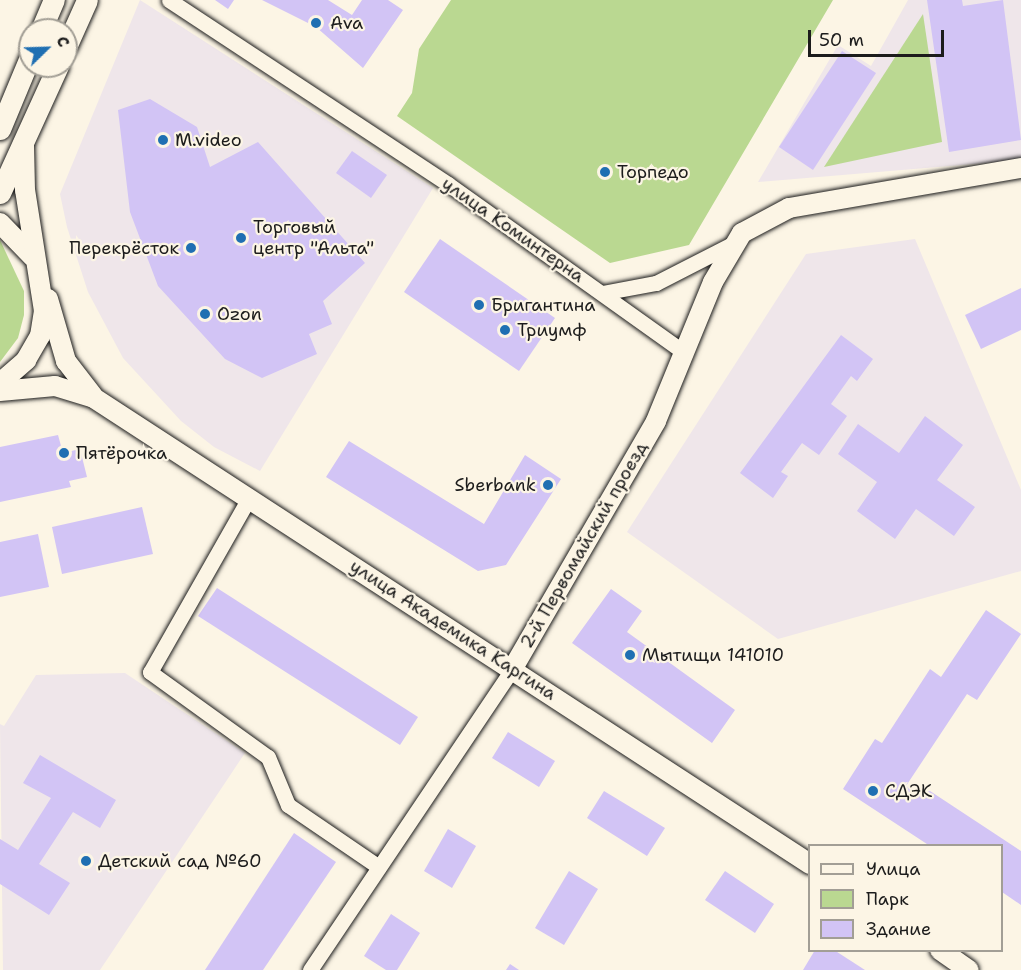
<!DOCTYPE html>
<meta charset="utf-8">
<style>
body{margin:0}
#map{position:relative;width:1021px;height:970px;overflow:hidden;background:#fcf5e5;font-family:"Shantell Sans",sans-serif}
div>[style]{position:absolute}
.built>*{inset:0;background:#efe6ea}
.green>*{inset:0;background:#bad891}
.building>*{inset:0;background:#d2c4f5}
.roads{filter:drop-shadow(0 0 2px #1c1c1c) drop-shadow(0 0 2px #1c1c1c)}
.minor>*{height:15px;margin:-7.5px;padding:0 7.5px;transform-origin:7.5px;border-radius:7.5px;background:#fcf5e5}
.tertiary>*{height:20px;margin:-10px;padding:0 10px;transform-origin:10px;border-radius:10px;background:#fcf5e5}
.secondary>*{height:21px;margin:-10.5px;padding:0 10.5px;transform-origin:10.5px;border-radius:10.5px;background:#fcf5e5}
.dots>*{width:16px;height:16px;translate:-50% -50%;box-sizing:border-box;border:3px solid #fcf5e5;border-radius:50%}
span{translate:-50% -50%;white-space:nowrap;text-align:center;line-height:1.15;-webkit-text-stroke:4.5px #fcf5e5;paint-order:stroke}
.poi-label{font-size:18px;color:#1c1c1c}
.left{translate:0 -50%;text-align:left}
.right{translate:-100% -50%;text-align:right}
.street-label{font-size:18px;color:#1c1c1c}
.legend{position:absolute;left:808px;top:844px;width:195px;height:108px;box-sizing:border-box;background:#fcf5e5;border:2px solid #a29e95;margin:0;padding:8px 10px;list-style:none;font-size:18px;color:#1c1c1c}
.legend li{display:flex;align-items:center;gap:12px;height:30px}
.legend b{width:30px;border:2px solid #a29e95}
.north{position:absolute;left:18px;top:18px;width:60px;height:60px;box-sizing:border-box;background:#fcf5e5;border:2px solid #a29e95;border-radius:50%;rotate:67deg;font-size:16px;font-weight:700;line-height:24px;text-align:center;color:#1c1c1c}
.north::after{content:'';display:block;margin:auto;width:21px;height:27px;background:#1f6fb2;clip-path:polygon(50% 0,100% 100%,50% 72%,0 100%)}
.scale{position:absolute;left:808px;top:30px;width:136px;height:27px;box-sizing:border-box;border:3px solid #1c1c1c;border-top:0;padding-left:8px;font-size:18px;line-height:21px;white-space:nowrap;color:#1c1c1c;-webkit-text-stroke:4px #fcf5e5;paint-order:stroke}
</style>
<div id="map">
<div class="built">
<div style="clip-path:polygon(140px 0,433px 188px,260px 471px,214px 447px,181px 421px,123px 358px,88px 292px,67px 227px,60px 194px)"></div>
<div style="clip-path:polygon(908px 0,1021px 0,1021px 160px,758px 182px,838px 45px,871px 66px)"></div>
<div style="clip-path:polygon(915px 239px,1021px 490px,1021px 571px,778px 639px,627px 532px,806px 254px)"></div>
<div style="clip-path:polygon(125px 673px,245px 753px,100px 970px,3px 970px,0 724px,4px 726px,36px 675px)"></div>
</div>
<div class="green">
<div style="clip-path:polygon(451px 0,833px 0,689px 245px,610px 263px,397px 116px,412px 93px,419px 49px)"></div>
<div style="clip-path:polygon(923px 14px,942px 142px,824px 167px)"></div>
<div style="clip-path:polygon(0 240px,24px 291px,24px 315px,18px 338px,0 362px)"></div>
</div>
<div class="building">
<div style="clip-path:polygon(215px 0,234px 0,228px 9px)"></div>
<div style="clip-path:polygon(262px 0,328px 0,352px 15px,362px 0,388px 0,403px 10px,363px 68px,316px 27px)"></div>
<div style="clip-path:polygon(927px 0,962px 0,963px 6px,1003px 0,1021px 140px,949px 152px)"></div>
<div style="clip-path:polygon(842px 51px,876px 73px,813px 170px,779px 147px)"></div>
<div style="clip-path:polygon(150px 99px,197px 127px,210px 167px,258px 142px,365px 263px,323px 301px,332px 324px,309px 334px,317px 354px,262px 378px,225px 359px,158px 286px,130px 212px,118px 110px)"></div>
<div style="clip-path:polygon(352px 151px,387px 175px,371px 198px,336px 173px)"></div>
<div style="clip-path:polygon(440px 239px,555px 318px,519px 371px,404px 292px)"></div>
<div style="clip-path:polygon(1021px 288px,1021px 330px,981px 349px,965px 315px)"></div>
<div style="clip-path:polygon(841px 335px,873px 359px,857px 381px,851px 376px,831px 404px,847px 416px,819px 455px,802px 443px,781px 472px,788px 476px,773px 498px,740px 473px)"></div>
<div style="clip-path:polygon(925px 416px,963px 445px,937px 480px,975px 507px,954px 536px,916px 509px,895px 539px,857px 511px,877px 482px,838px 454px,858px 424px,899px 453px)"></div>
<div style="clip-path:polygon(58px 435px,63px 453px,80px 449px,87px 477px,69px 481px,71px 487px,0 502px,0 447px)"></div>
<div style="clip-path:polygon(349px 441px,484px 524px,525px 455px,561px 479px,506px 565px,478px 571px,326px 477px)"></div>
<div style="clip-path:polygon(142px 507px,153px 554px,62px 574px,52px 527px)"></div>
<div style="clip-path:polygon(38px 534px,49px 587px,0 597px,0 542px)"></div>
<div style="clip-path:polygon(217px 588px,418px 717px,400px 745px,198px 616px)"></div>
<div style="clip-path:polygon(611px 589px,642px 611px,627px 632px,735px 710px,712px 743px,572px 643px)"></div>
<div style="clip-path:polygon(986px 610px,1021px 634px,977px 700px,967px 694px,906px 786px,918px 794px,930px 791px,1021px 851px,1021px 905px,1002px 892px,1002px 846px,930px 846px,843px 789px,875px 739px,882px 743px,930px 669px,941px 677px)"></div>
<div style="clip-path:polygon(508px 732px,555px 761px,539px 787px,492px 758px)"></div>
<div style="clip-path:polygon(40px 755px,116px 800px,100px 828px,73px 812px,39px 864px,70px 883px,49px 915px,0 884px,0 839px,18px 850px,51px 798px,23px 783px)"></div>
<div style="clip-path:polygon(604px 791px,665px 828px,647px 856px,587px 818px)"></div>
<div style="clip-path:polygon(448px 829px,476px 846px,452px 888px,424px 871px)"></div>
<div style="clip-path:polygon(294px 833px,336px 862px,263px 970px,205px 970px)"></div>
<div style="clip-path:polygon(569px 871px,598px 889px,564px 945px,535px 928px)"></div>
<div style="clip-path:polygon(725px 871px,774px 904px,755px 933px,705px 900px)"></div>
<div style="clip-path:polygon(391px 914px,420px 933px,397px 970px,386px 970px,364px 956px)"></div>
<div style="clip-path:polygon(815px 950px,834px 950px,865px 970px,803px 970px)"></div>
<div style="clip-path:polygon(510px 964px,519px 970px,506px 970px)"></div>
</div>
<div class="roads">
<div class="minor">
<div style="left:169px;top:0;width:334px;rotate:33.4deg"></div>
<div style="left:448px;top:184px;width:287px;rotate:35.5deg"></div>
<div style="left:602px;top:293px;width:55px;rotate:-10.5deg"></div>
<div style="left:656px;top:283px;width:88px;rotate:-27.1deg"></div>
<div style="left:249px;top:498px;width:200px;rotate:119.6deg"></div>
<div style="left:150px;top:672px;width:145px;rotate:35.8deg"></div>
<div style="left:268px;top:757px;width:52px;rotate:67.4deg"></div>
<div style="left:288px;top:805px;width:110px;rotate:34.3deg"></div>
<div style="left:310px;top:970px;width:364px;rotate:-56.1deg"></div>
</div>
<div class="tertiary">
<div style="left:0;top:223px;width:47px;rotate:45.9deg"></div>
<div style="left:48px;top:299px;width:65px;rotate:73.8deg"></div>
<div style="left:66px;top:361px;width:44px;rotate:52.4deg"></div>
<div style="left:0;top:383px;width:35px;rotate:-41deg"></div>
<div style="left:26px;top:360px;width:28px;rotate:-60deg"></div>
<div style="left:40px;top:336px;width:25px;rotate:-81deg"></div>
<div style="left:44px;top:311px;width:122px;rotate:-98.9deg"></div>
<div style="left:25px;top:190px;width:45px;rotate:-91.3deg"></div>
<div style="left:0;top:391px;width:55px;rotate:-5.2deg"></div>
<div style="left:55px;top:386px;width:41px;rotate:17.1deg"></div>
<div style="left:94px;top:398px;width:854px;rotate:33.06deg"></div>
<div style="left:513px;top:668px;width:285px;rotate:-59.9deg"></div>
<div style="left:656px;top:421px;width:150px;rotate:-67.7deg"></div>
<div style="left:713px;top:282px;width:57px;rotate:-59.4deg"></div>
<div style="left:742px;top:233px;width:53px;rotate:-28deg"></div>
<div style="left:789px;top:208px;width:235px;rotate:-9.8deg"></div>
<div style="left:940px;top:950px;width:35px;rotate:35deg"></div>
</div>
<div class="secondary">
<div style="left:41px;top:30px;width:33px;rotate:-67deg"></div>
<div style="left:66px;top:47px;width:51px;rotate:-65.9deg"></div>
<div style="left:0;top:129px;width:78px;rotate:-67.4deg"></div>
<div style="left:0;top:193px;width:140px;rotate:-65.5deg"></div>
</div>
</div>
<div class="dots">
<div style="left:316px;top:23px;background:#1f6fb2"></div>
<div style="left:163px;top:140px;background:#1f6fb2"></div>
<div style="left:605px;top:172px;background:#1f6fb2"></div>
<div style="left:241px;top:238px;background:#1f6fb2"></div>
<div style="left:191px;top:248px;background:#1f6fb2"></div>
<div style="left:479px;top:305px;background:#1f6fb2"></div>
<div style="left:205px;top:314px;background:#1f6fb2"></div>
<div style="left:505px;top:330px;background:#1f6fb2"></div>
<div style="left:64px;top:453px;background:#1f6fb2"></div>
<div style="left:548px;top:485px;background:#1f6fb2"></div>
<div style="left:630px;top:655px;background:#1f6fb2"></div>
<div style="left:873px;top:791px;background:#1f6fb2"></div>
<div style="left:86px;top:861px;background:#1f6fb2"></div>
</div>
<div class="poi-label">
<span class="left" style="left:330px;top:23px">Ava</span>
<span class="left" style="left:175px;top:140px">M.video</span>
<span class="left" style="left:617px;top:172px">Торпедо</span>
<span class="left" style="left:253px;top:238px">Торговый<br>центр "Альта"</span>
<span class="right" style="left:179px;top:248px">Перекрёсток</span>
<span class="left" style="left:491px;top:305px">Бригантина</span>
<span class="left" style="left:217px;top:314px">Ozon</span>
<span class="left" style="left:517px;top:330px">Триумф</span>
<span class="left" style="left:76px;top:453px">Пятёрочка</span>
<span class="right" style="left:536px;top:485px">Sberbank</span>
<span class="left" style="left:642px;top:655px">Мытищи 141010</span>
<span class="left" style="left:885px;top:791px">СДЭК</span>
<span class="left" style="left:98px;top:861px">Детский сад №60</span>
</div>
<div class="street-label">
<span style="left:513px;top:230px;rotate:35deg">улица Коминтерна</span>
<span style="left:584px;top:545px;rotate:-60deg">2-й Первомайский проезд</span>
<span style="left:453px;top:630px;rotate:33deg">улица Академика Каргина</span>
</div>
<ul class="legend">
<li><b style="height:8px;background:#fcf5e5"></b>Улица</li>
<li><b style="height:16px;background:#bad891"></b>Парк</li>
<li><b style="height:16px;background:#d2c4f5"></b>Здание</li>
</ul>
<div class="north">С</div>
<div class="scale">50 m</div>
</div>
